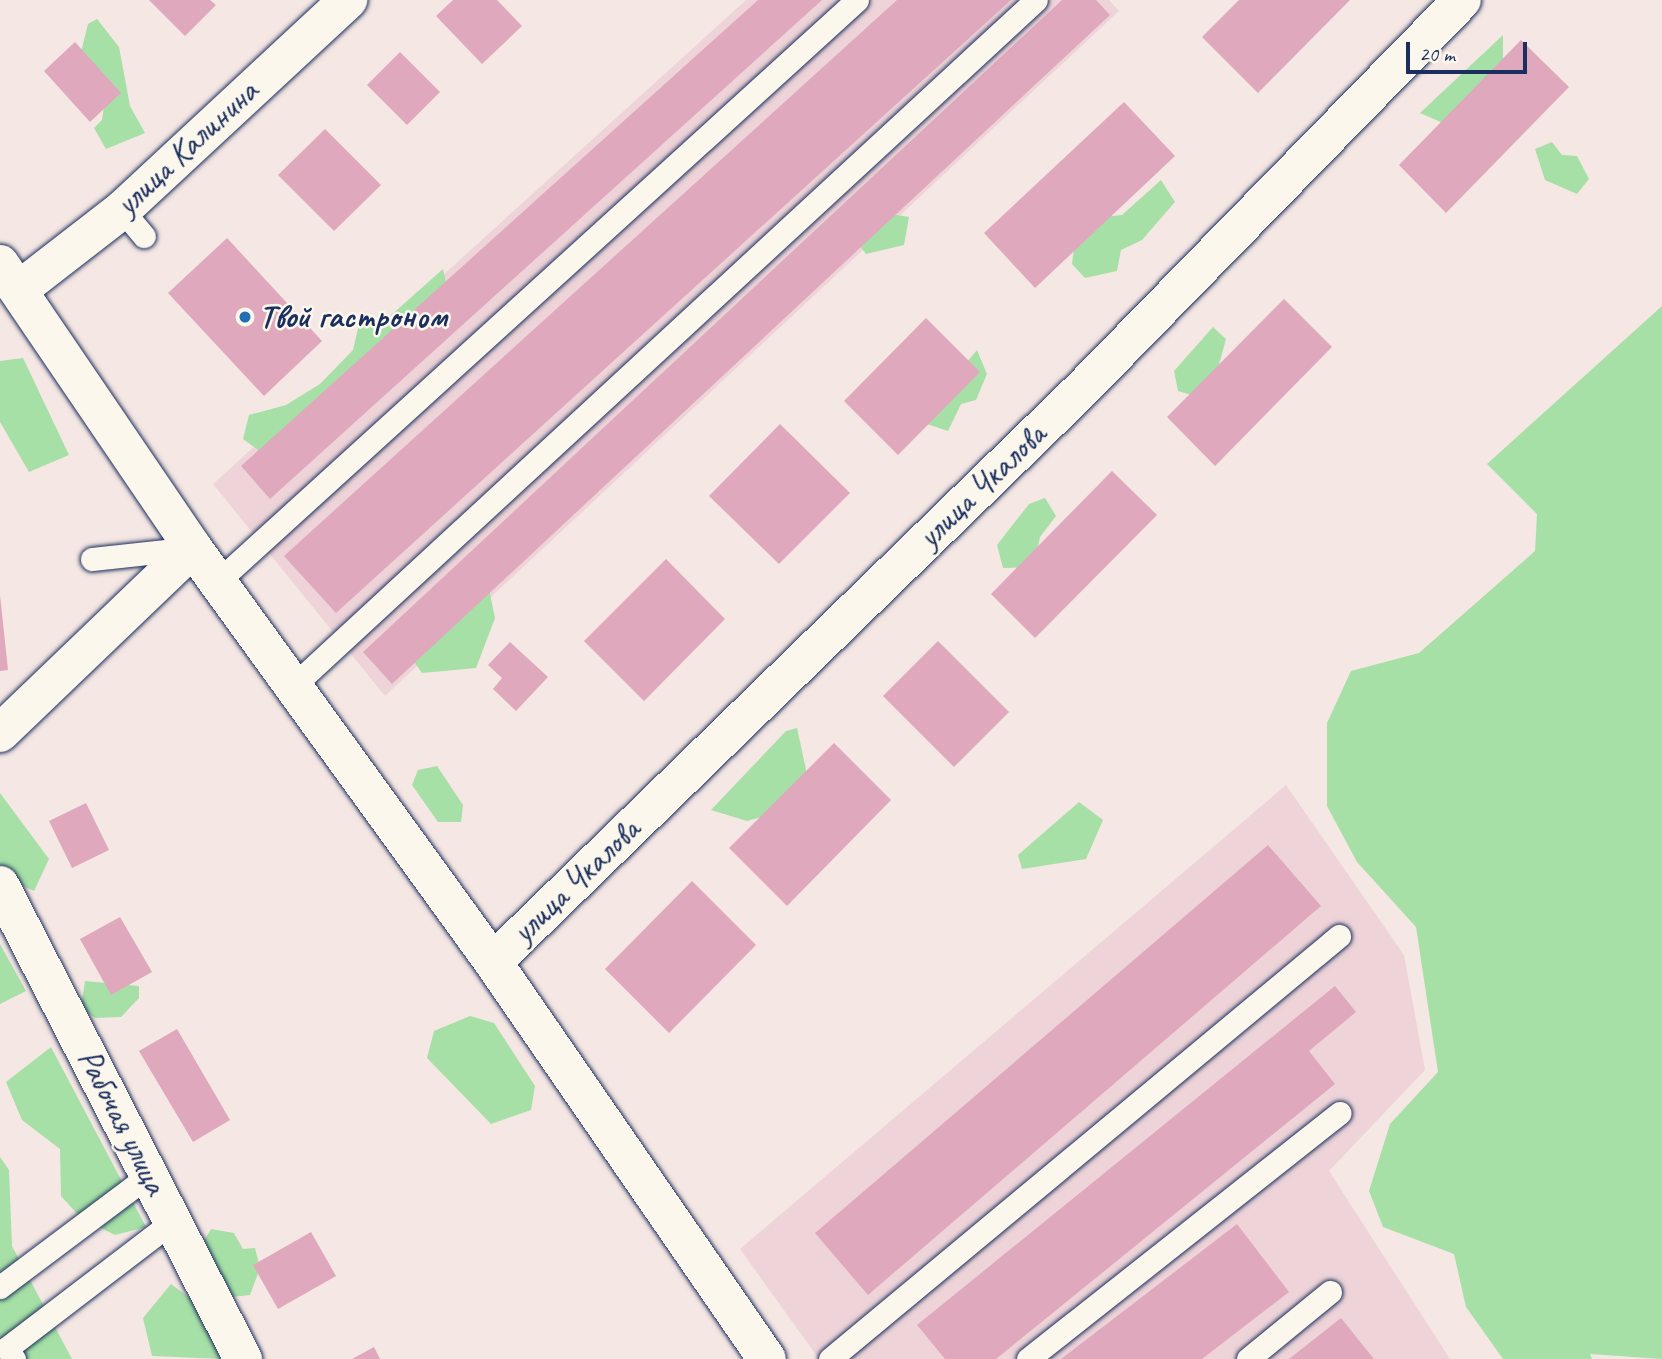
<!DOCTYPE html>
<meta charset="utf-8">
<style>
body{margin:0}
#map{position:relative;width:1662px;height:1359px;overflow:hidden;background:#f5e7e3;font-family:Caveat,sans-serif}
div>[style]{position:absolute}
.built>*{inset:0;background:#eed4d8}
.green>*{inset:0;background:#a6e0a6}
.building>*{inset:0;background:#dfa8bd}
.roads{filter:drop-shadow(0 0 2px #1b2f5e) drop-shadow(0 0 2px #1b2f5e)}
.lane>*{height:23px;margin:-11.5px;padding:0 11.5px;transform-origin:11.5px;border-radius:11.5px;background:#fbf7ec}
.street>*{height:38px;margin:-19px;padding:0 19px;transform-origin:19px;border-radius:19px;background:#fbf7ec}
.secondary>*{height:38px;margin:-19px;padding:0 19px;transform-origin:19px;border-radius:19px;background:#fbf7ec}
.dots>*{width:19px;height:19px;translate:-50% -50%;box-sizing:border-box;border:4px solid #fbf7ec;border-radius:50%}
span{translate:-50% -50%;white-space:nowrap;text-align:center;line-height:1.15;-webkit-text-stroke:5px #fbf7ec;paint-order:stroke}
.street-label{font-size:33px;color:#1b2f5e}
.poi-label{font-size:33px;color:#1b2f5e;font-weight:700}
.left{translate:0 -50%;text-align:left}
.scale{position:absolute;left:1406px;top:42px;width:121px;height:32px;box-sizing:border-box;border:4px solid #1b2f5e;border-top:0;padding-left:9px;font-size:21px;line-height:24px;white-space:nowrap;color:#1b2f5e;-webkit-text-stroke:5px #fbf7ec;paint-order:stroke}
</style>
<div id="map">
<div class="built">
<div style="clip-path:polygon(746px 0,1109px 0,1119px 11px,385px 696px,213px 484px)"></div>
<div style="clip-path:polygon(1286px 785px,1404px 955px,1425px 1070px,1329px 1171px,1450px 1359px,819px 1359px,740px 1249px)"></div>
</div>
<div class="green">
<div style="clip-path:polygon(97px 19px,119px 47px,130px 106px,145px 133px,106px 149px,94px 128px,102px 120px,106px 92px,80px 56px,88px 24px)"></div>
<div style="clip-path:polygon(1503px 35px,1503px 70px,1452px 127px,1420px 113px)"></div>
<div style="clip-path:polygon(1552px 142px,1562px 155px,1577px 156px,1589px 179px,1577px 194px,1545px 180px,1535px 149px)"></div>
<div style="clip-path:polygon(1161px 180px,1175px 202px,1142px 240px,1121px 250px,1117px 271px,1085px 278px,1072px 264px,1075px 240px,1093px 218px,1122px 215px)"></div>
<div style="clip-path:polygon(891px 214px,909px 217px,904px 245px,866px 254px,857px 242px)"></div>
<div style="clip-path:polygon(443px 269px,451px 303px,265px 455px,243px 439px,249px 415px,286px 405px,320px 384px,353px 350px,360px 320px,380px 325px)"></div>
<div style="clip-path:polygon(1662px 306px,1662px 1359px,1590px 1354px,1592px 1359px,1503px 1359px,1466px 1307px,1454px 1254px,1383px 1227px,1369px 1191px,1390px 1124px,1438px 1072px,1416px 927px,1357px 862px,1327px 806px,1327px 723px,1351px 671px,1419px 653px,1535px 551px,1537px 514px,1487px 464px)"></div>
<div style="clip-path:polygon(1213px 327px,1226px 339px,1217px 372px,1195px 396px,1178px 391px,1174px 371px)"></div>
<div style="clip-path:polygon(977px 350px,987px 374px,976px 400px,961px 404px,948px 431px,918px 421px)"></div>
<div style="clip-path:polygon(23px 358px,69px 455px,29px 472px,0 422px,0 361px)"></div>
<div style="clip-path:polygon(1045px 498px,1056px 516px,1040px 537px,1034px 567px,1003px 568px,997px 545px,1029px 504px)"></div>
<div style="clip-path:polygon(488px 584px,495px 618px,476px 668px,422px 673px,407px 652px)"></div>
<div style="clip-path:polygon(797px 728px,808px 779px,780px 812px,747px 821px,711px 810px,786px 731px)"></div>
<div style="clip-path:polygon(437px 766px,463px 805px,461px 822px,438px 822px,412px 785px,418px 770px)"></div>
<div style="clip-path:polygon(0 793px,49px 859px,34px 891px,0 875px)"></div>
<div style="clip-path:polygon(1079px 802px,1103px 820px,1086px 859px,1022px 869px,1018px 855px)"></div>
<div style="clip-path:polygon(0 944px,26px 991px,0 1004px)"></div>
<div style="clip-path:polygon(85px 981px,139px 986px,139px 998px,121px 1017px,95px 1018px,81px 1008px)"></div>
<div style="clip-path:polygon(470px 1016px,494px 1023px,535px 1086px,531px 1110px,491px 1124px,427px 1058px,434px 1031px)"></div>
<div style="clip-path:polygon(51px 1047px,146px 1227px,115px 1235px,81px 1218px,61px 1196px,60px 1149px,22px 1120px,6px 1082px)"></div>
<div style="clip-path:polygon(0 1157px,9px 1170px,12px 1246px,72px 1359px,0 1359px)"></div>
<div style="clip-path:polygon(211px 1229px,234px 1233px,243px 1249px,255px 1248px,260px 1268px,250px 1295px,231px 1297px,196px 1254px)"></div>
<div style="clip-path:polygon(171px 1284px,206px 1310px,223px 1359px,152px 1356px,143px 1318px)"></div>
</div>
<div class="building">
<div style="clip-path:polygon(149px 0,210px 0,216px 5px,185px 36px)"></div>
<div style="clip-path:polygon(453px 0,497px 0,522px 26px,482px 64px,436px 16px)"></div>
<div style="clip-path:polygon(758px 0,822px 0,270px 499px,241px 466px)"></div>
<div style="clip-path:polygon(897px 0,1011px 0,336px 613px,284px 556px)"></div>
<div style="clip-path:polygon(1062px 0,1096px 0,1110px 15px,392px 684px,363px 652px)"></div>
<div style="clip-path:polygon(1239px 0,1350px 0,1258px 93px,1202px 37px)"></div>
<div style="clip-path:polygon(1521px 40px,1569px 87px,1446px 213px,1399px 165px)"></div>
<div style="clip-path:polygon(75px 42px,121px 93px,90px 122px,44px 71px)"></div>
<div style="clip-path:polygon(400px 52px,440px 92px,407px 125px,367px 85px)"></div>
<div style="clip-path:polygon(1124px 102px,1175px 156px,1035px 288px,984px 233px)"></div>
<div style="clip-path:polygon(325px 129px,381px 185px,334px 231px,278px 175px)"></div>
<div style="clip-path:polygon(227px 238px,322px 341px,264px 396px,168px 293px)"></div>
<div style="clip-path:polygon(1284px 299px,1332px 347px,1215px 466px,1167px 417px)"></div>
<div style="clip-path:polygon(926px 318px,980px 372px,898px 455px,844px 401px)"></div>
<div style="clip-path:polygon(780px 424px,850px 493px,779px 564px,709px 496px)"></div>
<div style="clip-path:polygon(1112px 471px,1157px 515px,1035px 638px,991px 594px)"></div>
<div style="clip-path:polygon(666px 559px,725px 619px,644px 701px,584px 641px)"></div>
<div style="clip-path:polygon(0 595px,8px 670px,0 671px)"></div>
<div style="clip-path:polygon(938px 641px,1009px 712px,954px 767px,883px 696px)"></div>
<div style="clip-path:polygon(510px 642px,548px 677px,516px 711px,493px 689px,502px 678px,488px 665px)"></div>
<div style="clip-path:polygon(834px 743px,891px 800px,787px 906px,729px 848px)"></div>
<div style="clip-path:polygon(86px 803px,109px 850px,72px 868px,49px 821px)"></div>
<div style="clip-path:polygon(1268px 845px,1321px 906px,868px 1295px,815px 1233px)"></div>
<div style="clip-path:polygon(692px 881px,756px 945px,669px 1033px,605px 969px)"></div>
<div style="clip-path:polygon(120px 917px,152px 972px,111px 995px,80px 939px)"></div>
<div style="clip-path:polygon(1335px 986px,1356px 1012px,1309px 1051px,1335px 1084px,996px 1359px,945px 1359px,917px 1325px)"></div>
<div style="clip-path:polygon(177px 1029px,230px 1120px,193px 1142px,139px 1051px)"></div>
<div style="clip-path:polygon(1237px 1224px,1289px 1292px,1202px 1359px,1061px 1359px)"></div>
<div style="clip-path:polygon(311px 1232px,336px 1276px,278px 1309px,253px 1265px)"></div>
<div style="clip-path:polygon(1341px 1318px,1374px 1359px,1289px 1359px)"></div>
<div style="clip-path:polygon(374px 1347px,380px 1359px,352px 1359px)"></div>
</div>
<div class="roads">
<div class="lane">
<div style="left:122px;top:210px;width:34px;rotate:50deg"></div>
<div style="left:92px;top:559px;width:102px;rotate:-6.2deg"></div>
<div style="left:217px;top:582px;width:865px;rotate:-42.28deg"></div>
<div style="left:293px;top:686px;width:1011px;rotate:-42.72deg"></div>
<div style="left:0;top:1287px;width:186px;rotate:-36.9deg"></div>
<div style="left:14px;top:1359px;width:13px;rotate:-122deg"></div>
<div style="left:7px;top:1348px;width:209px;rotate:-37.4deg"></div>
<div style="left:830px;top:1359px;width:662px;rotate:-39.73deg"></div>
<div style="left:1028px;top:1359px;width:397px;rotate:-38.3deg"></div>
<div style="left:1248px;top:1359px;width:106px;rotate:-39.3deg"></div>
</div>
<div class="street">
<div style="left:0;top:264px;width:343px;rotate:55.8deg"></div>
<div style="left:193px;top:548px;width:511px;rotate:54.07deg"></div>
<div style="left:493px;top:962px;width:482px;rotate:55.4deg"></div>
<div style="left:0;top:733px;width:267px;rotate:-43.8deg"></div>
<div style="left:0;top:885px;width:533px;rotate:62.86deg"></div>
<div style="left:493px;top:962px;width:823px;rotate:-44.21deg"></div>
<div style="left:1083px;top:388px;width:542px;rotate:-45.67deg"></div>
</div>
<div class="secondary">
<div style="left:20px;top:289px;width:129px;rotate:-37.8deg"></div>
<div style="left:122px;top:210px;width:309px;rotate:-42.9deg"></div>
</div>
</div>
<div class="dots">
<div style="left:245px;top:317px;background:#1f6fb2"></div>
</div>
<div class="street-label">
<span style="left:187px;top:148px;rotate:-43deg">улица Калинина</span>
<span style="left:982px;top:486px;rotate:-44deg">улица Чкалова</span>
<span style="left:576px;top:881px;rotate:-44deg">улица Чкалова</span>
<span style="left:122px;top:1122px;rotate:63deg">Рабочая улица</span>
</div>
<div class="poi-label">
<span class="left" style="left:259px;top:317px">Твой гастроном</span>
</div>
<div class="scale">20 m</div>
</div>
